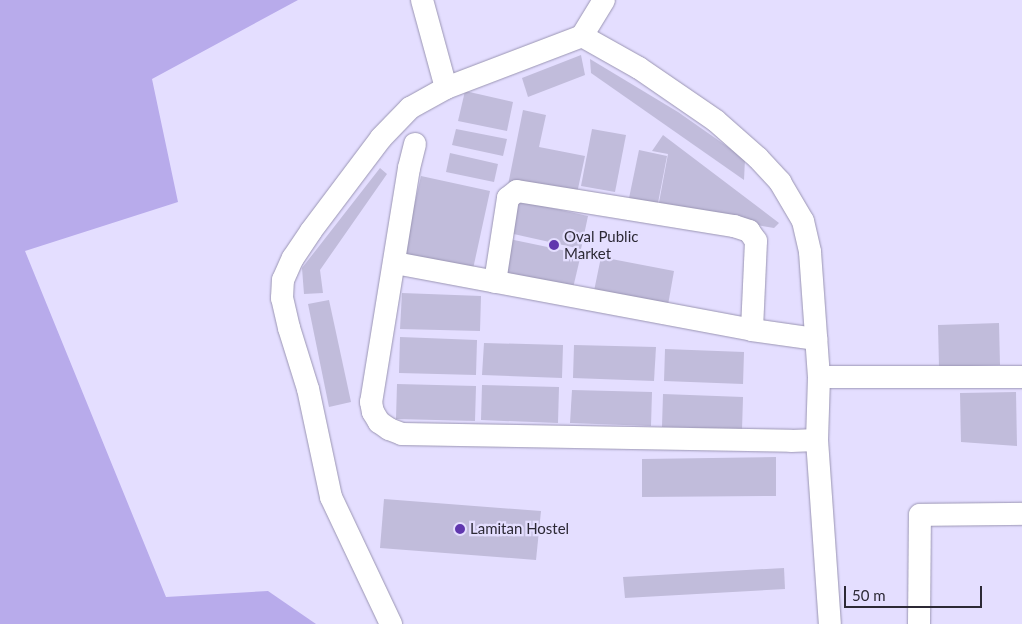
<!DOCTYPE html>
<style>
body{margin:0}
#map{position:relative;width:1022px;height:624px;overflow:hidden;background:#e4deff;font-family:Lato,sans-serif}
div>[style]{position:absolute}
.water>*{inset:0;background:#b8abeb}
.building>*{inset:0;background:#c1bcdb}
.roads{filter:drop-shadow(0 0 1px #9a95b3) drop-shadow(0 0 1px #9a95b3)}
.minor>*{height:22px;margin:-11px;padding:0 11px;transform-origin:11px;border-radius:11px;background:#fff}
.dots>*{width:14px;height:14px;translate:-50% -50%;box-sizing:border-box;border:2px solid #e4deff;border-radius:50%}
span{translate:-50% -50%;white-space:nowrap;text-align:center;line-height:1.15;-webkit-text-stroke:4.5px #e4deff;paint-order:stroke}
.poi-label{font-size:15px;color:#2c2935}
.left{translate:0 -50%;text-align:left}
.scale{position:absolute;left:844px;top:586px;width:138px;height:22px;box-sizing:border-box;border:2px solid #2c2935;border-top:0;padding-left:6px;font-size:15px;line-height:18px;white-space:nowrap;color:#2c2935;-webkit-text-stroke:4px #e4deff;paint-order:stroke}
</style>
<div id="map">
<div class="water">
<div style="clip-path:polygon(0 0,298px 0,152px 79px,178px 202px,25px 251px,166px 597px,268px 591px,316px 624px,0 624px)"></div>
</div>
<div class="building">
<div style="clip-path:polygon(581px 55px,585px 75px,528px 97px,522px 78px)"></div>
<div style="clip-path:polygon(590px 59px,678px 112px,745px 159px,744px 180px,591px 73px)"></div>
<div style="clip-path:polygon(465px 91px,513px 102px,507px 131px,458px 121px)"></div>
<div style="clip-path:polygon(523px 110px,546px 115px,539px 147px,585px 156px,576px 198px,508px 185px)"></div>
<div style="clip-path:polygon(456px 129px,507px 139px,503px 156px,452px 145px)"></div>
<div style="clip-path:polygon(592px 129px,626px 135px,615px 192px,581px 186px)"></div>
<div style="clip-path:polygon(663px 135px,779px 223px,774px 228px,658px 208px,668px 154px,652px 151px)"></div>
<div style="clip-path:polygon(639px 150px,667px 156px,657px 208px,628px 203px)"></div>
<div style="clip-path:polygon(450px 153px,498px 164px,494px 182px,446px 172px)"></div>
<div style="clip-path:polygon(380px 168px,387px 174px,320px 270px,323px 293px,304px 294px,302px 268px)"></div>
<div style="clip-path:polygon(421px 176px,490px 191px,473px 269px,403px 254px)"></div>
<div style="clip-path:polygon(512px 199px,588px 216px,581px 249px,505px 232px)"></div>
<div style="clip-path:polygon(505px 238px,581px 254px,573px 288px,498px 271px)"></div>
<div style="clip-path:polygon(601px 257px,674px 271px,668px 305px,594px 291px)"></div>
<div style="clip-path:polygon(402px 293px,481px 296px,480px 331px,400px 329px)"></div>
<div style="clip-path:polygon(329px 300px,351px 402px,329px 407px,308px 304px)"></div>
<div style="clip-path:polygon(999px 323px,1000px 365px,939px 367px,938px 325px)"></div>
<div style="clip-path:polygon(400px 337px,477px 340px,476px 375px,399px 373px)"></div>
<div style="clip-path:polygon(484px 343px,563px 345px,562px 378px,482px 375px)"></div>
<div style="clip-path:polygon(574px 345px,656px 347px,654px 381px,573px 378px)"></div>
<div style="clip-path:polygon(665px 349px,744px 352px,743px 384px,664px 381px)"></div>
<div style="clip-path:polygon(397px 384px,476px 386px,475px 421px,396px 419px)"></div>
<div style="clip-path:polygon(482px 385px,559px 387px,558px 423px,481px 420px)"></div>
<div style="clip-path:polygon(572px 390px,652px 392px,651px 426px,570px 423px)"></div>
<div style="clip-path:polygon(1016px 392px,1017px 446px,961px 442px,960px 393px)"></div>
<div style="clip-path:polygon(663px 394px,743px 397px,742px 429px,662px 427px)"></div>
<div style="clip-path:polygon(776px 457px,776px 496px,642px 497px,642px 459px)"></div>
<div style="clip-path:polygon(384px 499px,541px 511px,536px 560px,380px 548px)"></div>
<div style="clip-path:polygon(784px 568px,785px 589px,625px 598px,623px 577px)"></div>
</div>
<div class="roads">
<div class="minor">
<div style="left:422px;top:0;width:91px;rotate:74.7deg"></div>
<div style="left:582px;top:36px;width:65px;rotate:29.3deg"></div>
<div style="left:639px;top:68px;width:93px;rotate:34.5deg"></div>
<div style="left:716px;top:121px;width:56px;rotate:41.4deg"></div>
<div style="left:758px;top:158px;width:33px;rotate:47deg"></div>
<div style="left:780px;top:182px;width:45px;rotate:59.5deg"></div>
<div style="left:803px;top:221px;width:32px;rotate:77deg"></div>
<div style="left:810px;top:252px;width:125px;rotate:85.9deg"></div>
<div style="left:819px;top:377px;width:63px;rotate:91.8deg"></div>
<div style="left:817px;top:440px;width:184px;rotate:86deg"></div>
<div style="left:415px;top:144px;width:25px;rotate:104deg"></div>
<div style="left:409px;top:168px;width:237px;rotate:99.2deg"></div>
<div style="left:371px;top:402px;width:10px;rotate:79deg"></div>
<div style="left:373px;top:412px;width:12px;rotate:59deg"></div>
<div style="left:379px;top:422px;width:12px;rotate:35deg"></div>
<div style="left:389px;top:429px;width:14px;rotate:21deg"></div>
<div style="left:402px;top:434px;width:389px;rotate:1deg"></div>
<div style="left:791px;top:441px;width:26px;rotate:-2deg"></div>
<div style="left:395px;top:263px;width:363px;rotate:10.6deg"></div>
<div style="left:752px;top:330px;width:65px;rotate:8deg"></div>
<div style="left:495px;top:282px;width:85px;rotate:-81.2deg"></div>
<div style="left:508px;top:198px;width:11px;rotate:-38deg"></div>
<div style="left:517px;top:191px;width:220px;rotate:9.2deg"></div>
<div style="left:734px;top:226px;width:16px;rotate:18deg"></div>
<div style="left:749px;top:231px;width:12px;rotate:55deg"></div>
<div style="left:756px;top:241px;width:89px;rotate:92.6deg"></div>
<div style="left:819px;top:377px;width:203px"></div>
<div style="left:391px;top:624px;width:140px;rotate:-115.3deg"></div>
<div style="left:331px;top:497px;width:110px;rotate:-102deg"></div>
<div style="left:308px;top:389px;width:64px;rotate:-107.3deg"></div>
<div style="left:289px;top:328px;width:31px;rotate:-103deg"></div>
<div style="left:282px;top:298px;width:18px;rotate:-87deg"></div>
<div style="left:283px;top:280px;width:24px;rotate:-66deg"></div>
<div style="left:293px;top:258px;width:32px;rotate:-56deg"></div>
<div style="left:311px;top:231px;width:116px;rotate:-53deg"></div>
<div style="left:381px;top:138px;width:42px;rotate:-46deg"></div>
<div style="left:410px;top:108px;width:41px;rotate:-29.1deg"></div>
<div style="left:446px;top:88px;width:146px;rotate:-20.9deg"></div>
<div style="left:582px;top:36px;width:42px;rotate:-58.6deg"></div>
<div style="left:919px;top:624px;width:109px;rotate:-89.5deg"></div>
<div style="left:920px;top:515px;width:102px;rotate:-0.6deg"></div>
</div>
</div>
<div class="dots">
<div style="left:554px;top:245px;background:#6037ae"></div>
<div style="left:460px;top:529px;background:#6037ae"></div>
</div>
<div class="poi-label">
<span class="left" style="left:564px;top:245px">Oval Public<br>Market</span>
<span class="left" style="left:470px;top:529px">Lamitan Hostel</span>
</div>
<div class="scale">50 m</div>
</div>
